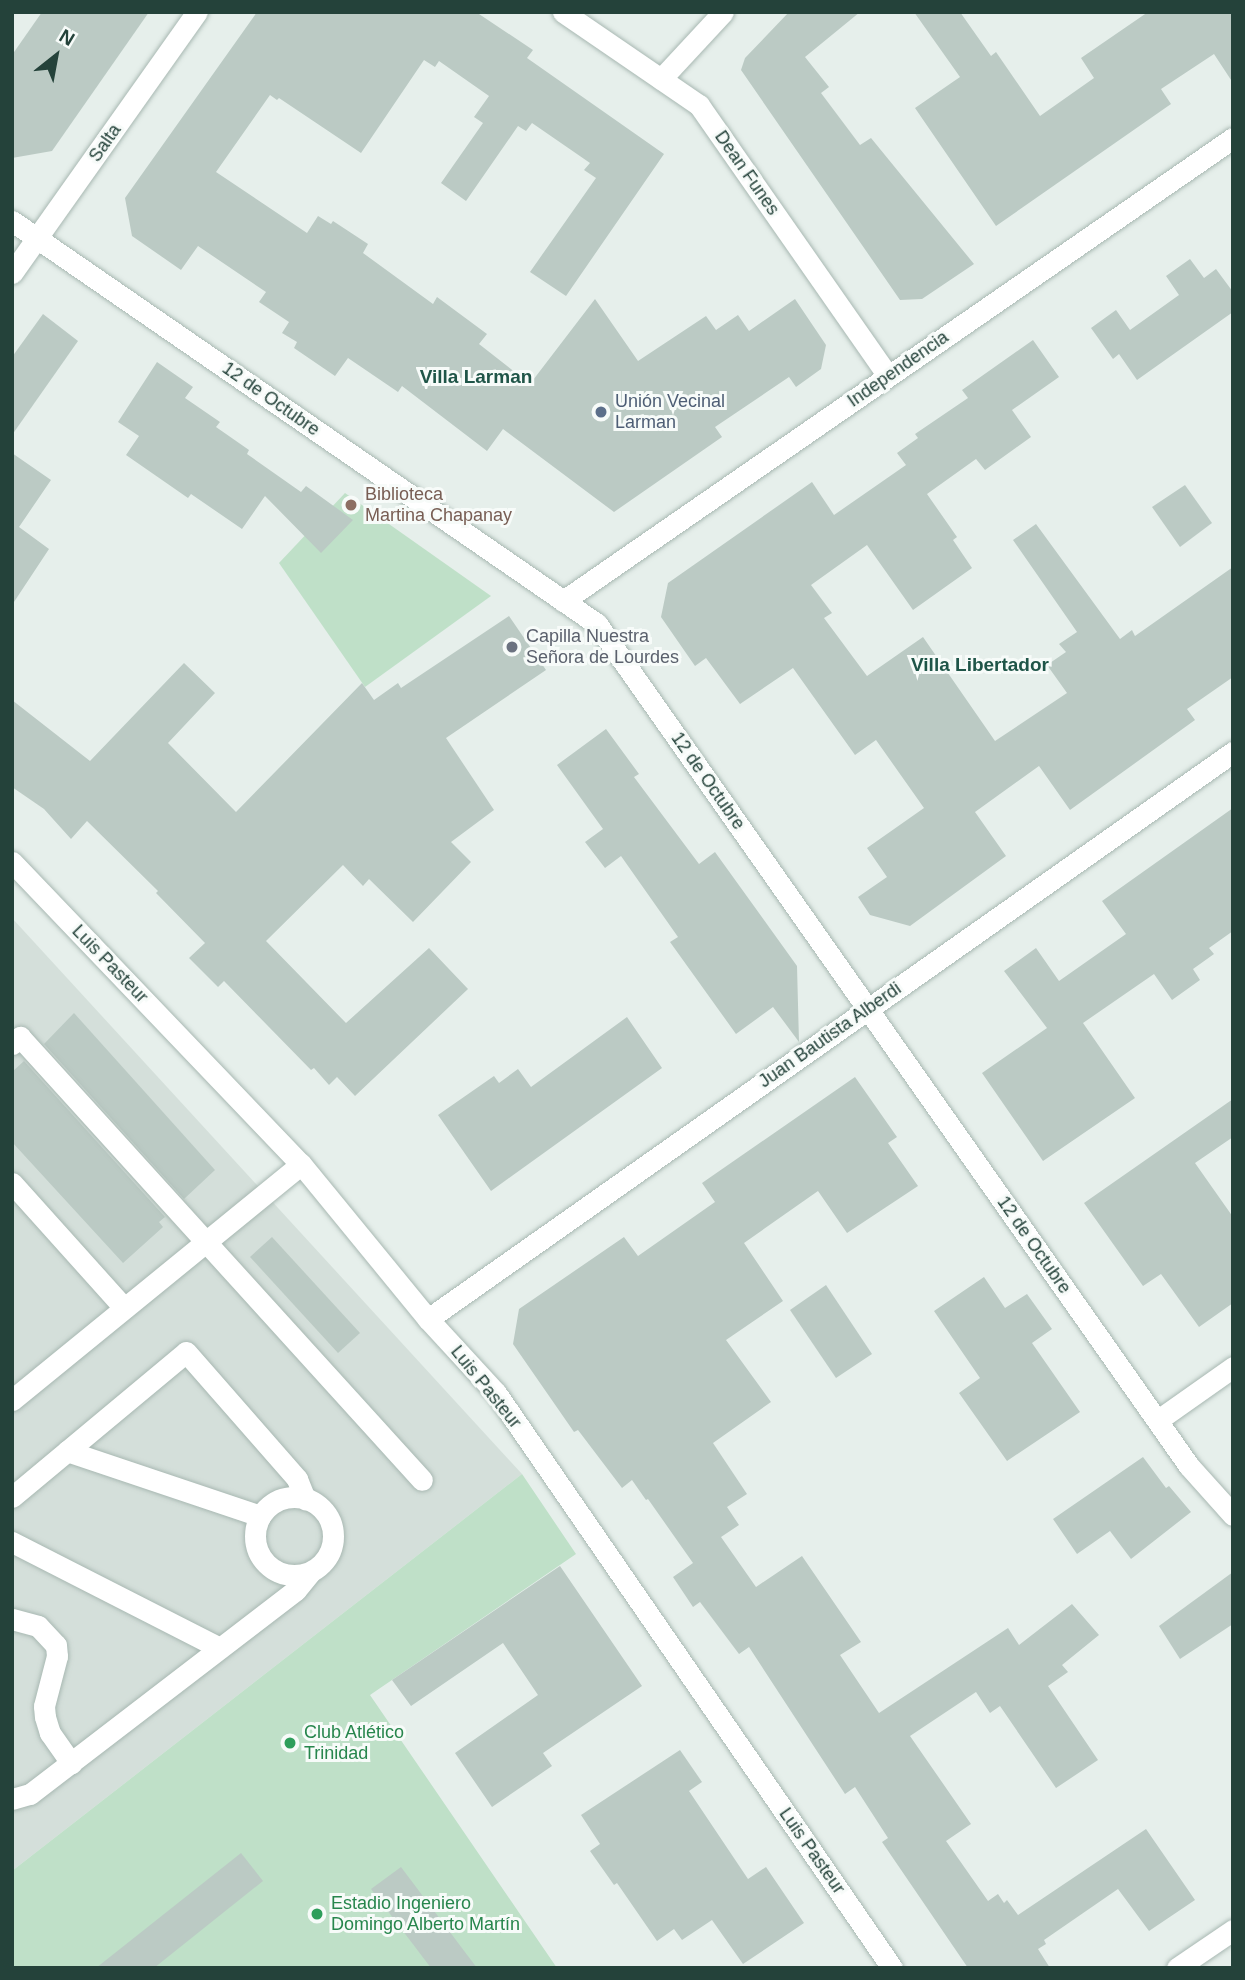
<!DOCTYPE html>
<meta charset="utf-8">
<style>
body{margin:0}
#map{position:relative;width:1245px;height:1980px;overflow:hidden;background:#e6efeb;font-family:Helvetica,sans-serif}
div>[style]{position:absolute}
.built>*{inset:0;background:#d4dfda}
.green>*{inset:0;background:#bfe0c8}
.building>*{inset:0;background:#bbcac4}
.roads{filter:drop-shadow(0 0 2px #a8b8b2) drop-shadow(0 0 2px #a8b8b2)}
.minor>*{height:21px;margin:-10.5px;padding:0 10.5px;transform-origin:10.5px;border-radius:10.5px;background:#fff}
.minor>.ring{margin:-10.5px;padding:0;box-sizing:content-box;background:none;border:21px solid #fff;border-radius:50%}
.dots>*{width:19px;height:19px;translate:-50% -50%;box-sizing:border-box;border:4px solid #f7fbf9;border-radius:50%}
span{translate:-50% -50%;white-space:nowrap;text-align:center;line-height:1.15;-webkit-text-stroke:6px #f7fbf9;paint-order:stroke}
.street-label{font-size:18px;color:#24423a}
.service-label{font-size:18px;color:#4e5e75}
.left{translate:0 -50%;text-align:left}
.education-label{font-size:18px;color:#785e54}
.worship-label{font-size:18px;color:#5b616d}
.leisure-label{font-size:18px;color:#27864d}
.neighbourhood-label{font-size:19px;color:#1f5548;font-weight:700}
.frame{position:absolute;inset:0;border:14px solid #24423a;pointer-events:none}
.north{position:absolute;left:21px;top:21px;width:70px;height:70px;-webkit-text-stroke:5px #f7fbf9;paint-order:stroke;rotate:31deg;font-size:19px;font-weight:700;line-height:28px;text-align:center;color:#24423a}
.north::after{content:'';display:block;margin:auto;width:24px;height:32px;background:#24423a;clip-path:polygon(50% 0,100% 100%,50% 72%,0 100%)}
</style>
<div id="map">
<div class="built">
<div style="clip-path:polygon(12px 918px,522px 1474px,12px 1871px)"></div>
</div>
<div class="green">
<div style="clip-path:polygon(345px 493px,491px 596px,365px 687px,279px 563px)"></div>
<div style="clip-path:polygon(522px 1474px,576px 1554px,370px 1695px,557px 1968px,12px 1968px,12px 1871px)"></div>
</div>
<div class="building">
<div style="clip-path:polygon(42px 12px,149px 12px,52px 151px,12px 158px,12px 55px)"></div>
<div style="clip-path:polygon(257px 12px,476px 12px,533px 50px,527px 58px,664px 154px,566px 296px,530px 272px,596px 178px,584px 170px,590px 163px,532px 123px,526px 131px,518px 126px,466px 201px,441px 183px,483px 123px,474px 117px,489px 96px,439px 61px,435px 67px,424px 60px,361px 153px,279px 98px,277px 100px,270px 95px,216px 172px,307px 233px,318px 216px,331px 224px,333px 221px,368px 244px,363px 253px,433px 304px,437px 297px,487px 334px,479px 344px,530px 384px,595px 299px,638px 361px,706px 316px,716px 330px,738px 315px,749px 331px,795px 299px,826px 345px,821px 369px,796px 387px,789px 377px,715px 427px,722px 437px,614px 512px,503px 429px,487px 451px,402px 386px,398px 392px,348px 358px,335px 376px,294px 348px,297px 342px,282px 333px,289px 322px,259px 302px,266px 292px,198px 246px,181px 270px,132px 236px,125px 198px)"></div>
<div style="clip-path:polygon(789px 12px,860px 12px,805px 57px,829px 87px,821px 93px,860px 145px,871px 138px,974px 264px,922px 299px,900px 300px,741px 70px,745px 58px)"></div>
<div style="clip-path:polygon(914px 12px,960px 12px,991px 56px,996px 52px,1040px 116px,1094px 78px,1081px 58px,1148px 12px,1233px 12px,1233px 83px,1214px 54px,1161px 89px,1171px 104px,996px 226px,915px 108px,960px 77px)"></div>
<div style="clip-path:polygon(1190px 259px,1204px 278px,1216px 269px,1233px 292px,1233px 312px,1137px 380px,1119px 354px,1113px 359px,1091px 328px,1116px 310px,1130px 330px,1179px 295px,1166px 276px)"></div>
<div style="clip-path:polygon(43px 314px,78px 341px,12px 435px,12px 357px)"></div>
<div style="clip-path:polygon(1033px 340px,1059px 377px,1012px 410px,1031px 437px,985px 470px,976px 459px,927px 494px,957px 537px,953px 540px,972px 568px,913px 610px,867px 545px,811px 585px,832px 613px,824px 618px,867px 676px,923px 637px,995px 741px,1067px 693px,1047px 665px,1066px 652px,1059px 644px,1077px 632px,1013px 540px,1036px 524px,1120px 639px,1132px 630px,1135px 636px,1233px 567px,1233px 677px,1187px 709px,1195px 720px,1070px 810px,1039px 766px,975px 812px,1006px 856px,910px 926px,870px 915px,858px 897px,887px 877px,867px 848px,924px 808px,876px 740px,855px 755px,793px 668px,740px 704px,706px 658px,695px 666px,661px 617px,668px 583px,812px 482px,834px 515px,906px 465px,897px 453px,918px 438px,915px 434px,968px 398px,962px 390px)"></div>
<div style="clip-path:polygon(157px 362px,193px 387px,185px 398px,220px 422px,216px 427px,249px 450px,247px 454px,301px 492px,306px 486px,353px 520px,321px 553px,265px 496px,242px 529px,191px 494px,188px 498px,126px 455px,139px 436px,118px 422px)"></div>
<div style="clip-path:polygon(12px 453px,51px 480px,19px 527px,49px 549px,12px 605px)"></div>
<div style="clip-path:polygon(1185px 485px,1212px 523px,1180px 547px,1152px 507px)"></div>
<div style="clip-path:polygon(509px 616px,546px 670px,446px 738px,494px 810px,451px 842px,471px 862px,413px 922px,369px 879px,363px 886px,343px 865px,266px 941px,346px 1023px,429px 948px,468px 989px,355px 1096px,337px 1077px,329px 1085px,314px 1068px,311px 1070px,224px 981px,218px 987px,189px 958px,205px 943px,156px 893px,158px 891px,87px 821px,71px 839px,44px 809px,12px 787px,12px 700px,90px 761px,184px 663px,215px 693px,168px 743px,236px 812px,362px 683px,374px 700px,398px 683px,401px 688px)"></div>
<div style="clip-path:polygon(606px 729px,639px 774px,634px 777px,699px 864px,715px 852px,797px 966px,799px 1042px,773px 1007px,736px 1034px,670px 942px,678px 937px,621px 856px,605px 868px,585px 842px,603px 829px,557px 765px)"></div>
<div style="clip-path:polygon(1233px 808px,1233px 931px,1209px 948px,1214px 954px,1193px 969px,1200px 980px,1172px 1000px,1154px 974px,1083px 1023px,1135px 1098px,1043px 1161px,982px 1073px,1047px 1028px,1004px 971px,1036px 948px,1059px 981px,1126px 934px,1102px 901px)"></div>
<div style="clip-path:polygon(74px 1013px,215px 1170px,184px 1199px,44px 1044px)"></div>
<div style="clip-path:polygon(627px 1017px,662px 1068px,491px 1191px,438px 1115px,494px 1076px,499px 1083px,518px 1069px,531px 1087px)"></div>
<div style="clip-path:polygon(24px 1061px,165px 1217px,159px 1222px,163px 1227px,123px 1263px,12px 1142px,12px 1072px)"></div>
<div style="clip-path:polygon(855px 1077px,897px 1137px,888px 1143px,918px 1186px,847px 1233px,818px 1191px,744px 1243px,783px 1301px,726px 1340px,771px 1402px,713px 1443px,747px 1494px,727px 1507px,739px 1525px,721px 1537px,756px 1587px,802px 1556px,861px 1642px,840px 1655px,879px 1713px,1008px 1628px,1019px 1645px,1072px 1604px,1099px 1635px,1062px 1665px,1068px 1672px,1048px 1686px,1098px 1760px,1056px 1788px,1000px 1706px,990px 1713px,976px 1692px,910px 1736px,971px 1824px,946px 1841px,988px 1901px,998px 1894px,1004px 1903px,1007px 1900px,1018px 1915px,1146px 1829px,1195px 1900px,1149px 1931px,1118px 1889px,1044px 1940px,1046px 1944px,1038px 1949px,1050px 1968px,968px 1968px,882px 1842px,888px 1838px,855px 1787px,845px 1794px,749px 1647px,739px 1654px,700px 1602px,693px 1607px,673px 1577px,693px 1563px,648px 1499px,646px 1500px,632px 1480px,622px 1488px,578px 1430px,574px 1432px,513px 1344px,519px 1309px,624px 1237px,638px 1256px,715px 1202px,702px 1183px)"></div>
<div style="clip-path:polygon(1233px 1099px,1233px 1137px,1195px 1163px,1233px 1217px,1233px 1303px,1199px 1327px,1161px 1274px,1143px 1286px,1084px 1203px)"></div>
<div style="clip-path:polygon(272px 1237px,360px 1333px,338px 1353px,250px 1257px)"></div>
<div style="clip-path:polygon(984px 1277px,1005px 1308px,1027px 1294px,1052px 1329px,1032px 1343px,1080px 1412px,1007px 1461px,959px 1393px,980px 1378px,934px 1311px)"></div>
<div style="clip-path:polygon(826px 1285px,872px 1354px,836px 1378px,790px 1310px)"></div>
<div style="clip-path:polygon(1143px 1457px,1166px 1488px,1169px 1486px,1191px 1512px,1131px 1559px,1110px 1531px,1077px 1554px,1053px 1519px)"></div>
<div style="clip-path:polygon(560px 1566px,642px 1686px,543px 1753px,552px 1766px,492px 1807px,455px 1753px,538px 1695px,503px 1643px,411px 1706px,392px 1680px)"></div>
<div style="clip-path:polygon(1233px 1572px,1233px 1624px,1180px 1659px,1159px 1626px)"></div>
<div style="clip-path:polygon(680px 1750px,702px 1782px,689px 1791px,748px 1879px,766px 1867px,804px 1923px,743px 1964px,712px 1920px,682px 1940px,674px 1929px,657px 1941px,617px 1883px,614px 1885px,590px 1851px,600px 1844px,581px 1815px)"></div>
<div style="clip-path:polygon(241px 1853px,263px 1881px,154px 1968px,96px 1968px)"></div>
<div style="clip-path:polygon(401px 1867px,477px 1968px,431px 1968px,371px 1889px)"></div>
</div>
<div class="roads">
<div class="minor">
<div style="left:563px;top:12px;width:165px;rotate:34.4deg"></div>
<div style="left:699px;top:105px;width:330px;rotate:55.1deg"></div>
<div style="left:661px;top:79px;width:91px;rotate:-47.2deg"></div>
<div style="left:12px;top:221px;width:710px;rotate:34.56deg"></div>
<div style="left:597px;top:624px;width:1029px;rotate:54.89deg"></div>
<div style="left:1189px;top:1466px;width:66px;rotate:48.1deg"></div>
<div style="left:12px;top:273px;width:320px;rotate:-54.7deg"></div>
<div style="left:563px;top:601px;width:814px;rotate:-34.65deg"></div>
<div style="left:12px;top:862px;width:418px;rotate:46.3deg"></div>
<div style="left:301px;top:1164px;width:200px;rotate:50.7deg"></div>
<div style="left:428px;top:1319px;width:100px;rotate:47.4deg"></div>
<div style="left:496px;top:1393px;width:698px;rotate:55.44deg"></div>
<div style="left:12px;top:1044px;width:11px;rotate:-41deg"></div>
<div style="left:20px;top:1037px;width:598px;rotate:47.78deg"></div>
<div style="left:12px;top:1183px;width:168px;rotate:48.1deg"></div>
<div style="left:428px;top:1319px;width:985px;rotate:-35.16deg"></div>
<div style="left:12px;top:1400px;width:373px;rotate:-39.2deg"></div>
<div style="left:1158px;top:1420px;width:92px;rotate:-35.2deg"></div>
<div style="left:67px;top:1451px;width:204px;rotate:18.6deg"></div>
<div class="ring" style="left:255px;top:1497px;width:57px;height:57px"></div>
<div style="left:12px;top:1497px;width:226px;rotate:-39.8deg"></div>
<div style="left:186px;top:1352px;width:169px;rotate:48.8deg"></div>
<div style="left:297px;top:1479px;width:22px;rotate:68deg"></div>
<div style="left:12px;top:1542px;width:233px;rotate:27deg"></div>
<div style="left:12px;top:1619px;width:27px;rotate:15deg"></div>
<div style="left:38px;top:1626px;width:26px;rotate:47deg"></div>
<div style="left:56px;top:1645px;width:11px;rotate:85deg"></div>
<div style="left:57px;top:1656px;width:52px;rotate:104.6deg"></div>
<div style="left:44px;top:1706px;width:11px;rotate:85deg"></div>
<div style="left:45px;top:1717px;width:17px;rotate:73deg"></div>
<div style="left:50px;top:1733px;width:37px;rotate:55deg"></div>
<div style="left:12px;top:1799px;width:19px;rotate:-16deg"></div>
<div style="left:30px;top:1794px;width:335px;rotate:-37.5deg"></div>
<div style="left:296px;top:1590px;width:22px;rotate:-51deg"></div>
<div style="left:1177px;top:1968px;width:68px;rotate:-34.2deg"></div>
</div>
</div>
<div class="dots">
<div style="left:601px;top:412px;background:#5c6f8a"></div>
<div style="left:351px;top:505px;background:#8d6e63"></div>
<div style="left:512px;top:647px;background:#6b7280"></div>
<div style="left:290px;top:1743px;background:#2e9e5b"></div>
<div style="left:317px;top:1914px;background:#2e9e5b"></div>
</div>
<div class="street-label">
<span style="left:105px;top:143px;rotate:-55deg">Salta</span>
<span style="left:747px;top:173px;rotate:55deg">Dean Funes</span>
<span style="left:898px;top:369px;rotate:-35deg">Independencia</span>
<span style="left:271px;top:399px;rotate:35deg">12 de Octubre</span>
<span style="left:708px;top:781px;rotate:55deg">12 de Octubre</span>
<span style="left:110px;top:964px;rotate:46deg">Luis Pasteur</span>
<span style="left:830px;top:1035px;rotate:-35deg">Juan Bautista Alberdi</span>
<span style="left:1034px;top:1245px;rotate:55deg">12 de Octubre</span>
<span style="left:486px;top:1387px;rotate:51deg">Luis Pasteur</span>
<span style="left:812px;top:1851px;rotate:55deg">Luis Pasteur</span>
</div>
<div class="service-label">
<span class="left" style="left:615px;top:412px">Unión Vecinal<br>Larman</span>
</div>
<div class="education-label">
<span class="left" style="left:365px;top:505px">Biblioteca<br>Martina Chapanay</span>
</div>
<div class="worship-label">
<span class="left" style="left:526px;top:647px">Capilla Nuestra<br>Señora de Lourdes</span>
</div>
<div class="leisure-label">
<span class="left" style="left:304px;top:1743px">Club Atlético<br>Trinidad</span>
<span class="left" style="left:331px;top:1914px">Estadio Ingeniero<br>Domingo Alberto Martín</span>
</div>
<div class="neighbourhood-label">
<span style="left:476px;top:377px">Villa Larman</span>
<span style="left:980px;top:665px">Villa Libertador</span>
</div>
<div class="frame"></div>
<div class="north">N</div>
</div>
